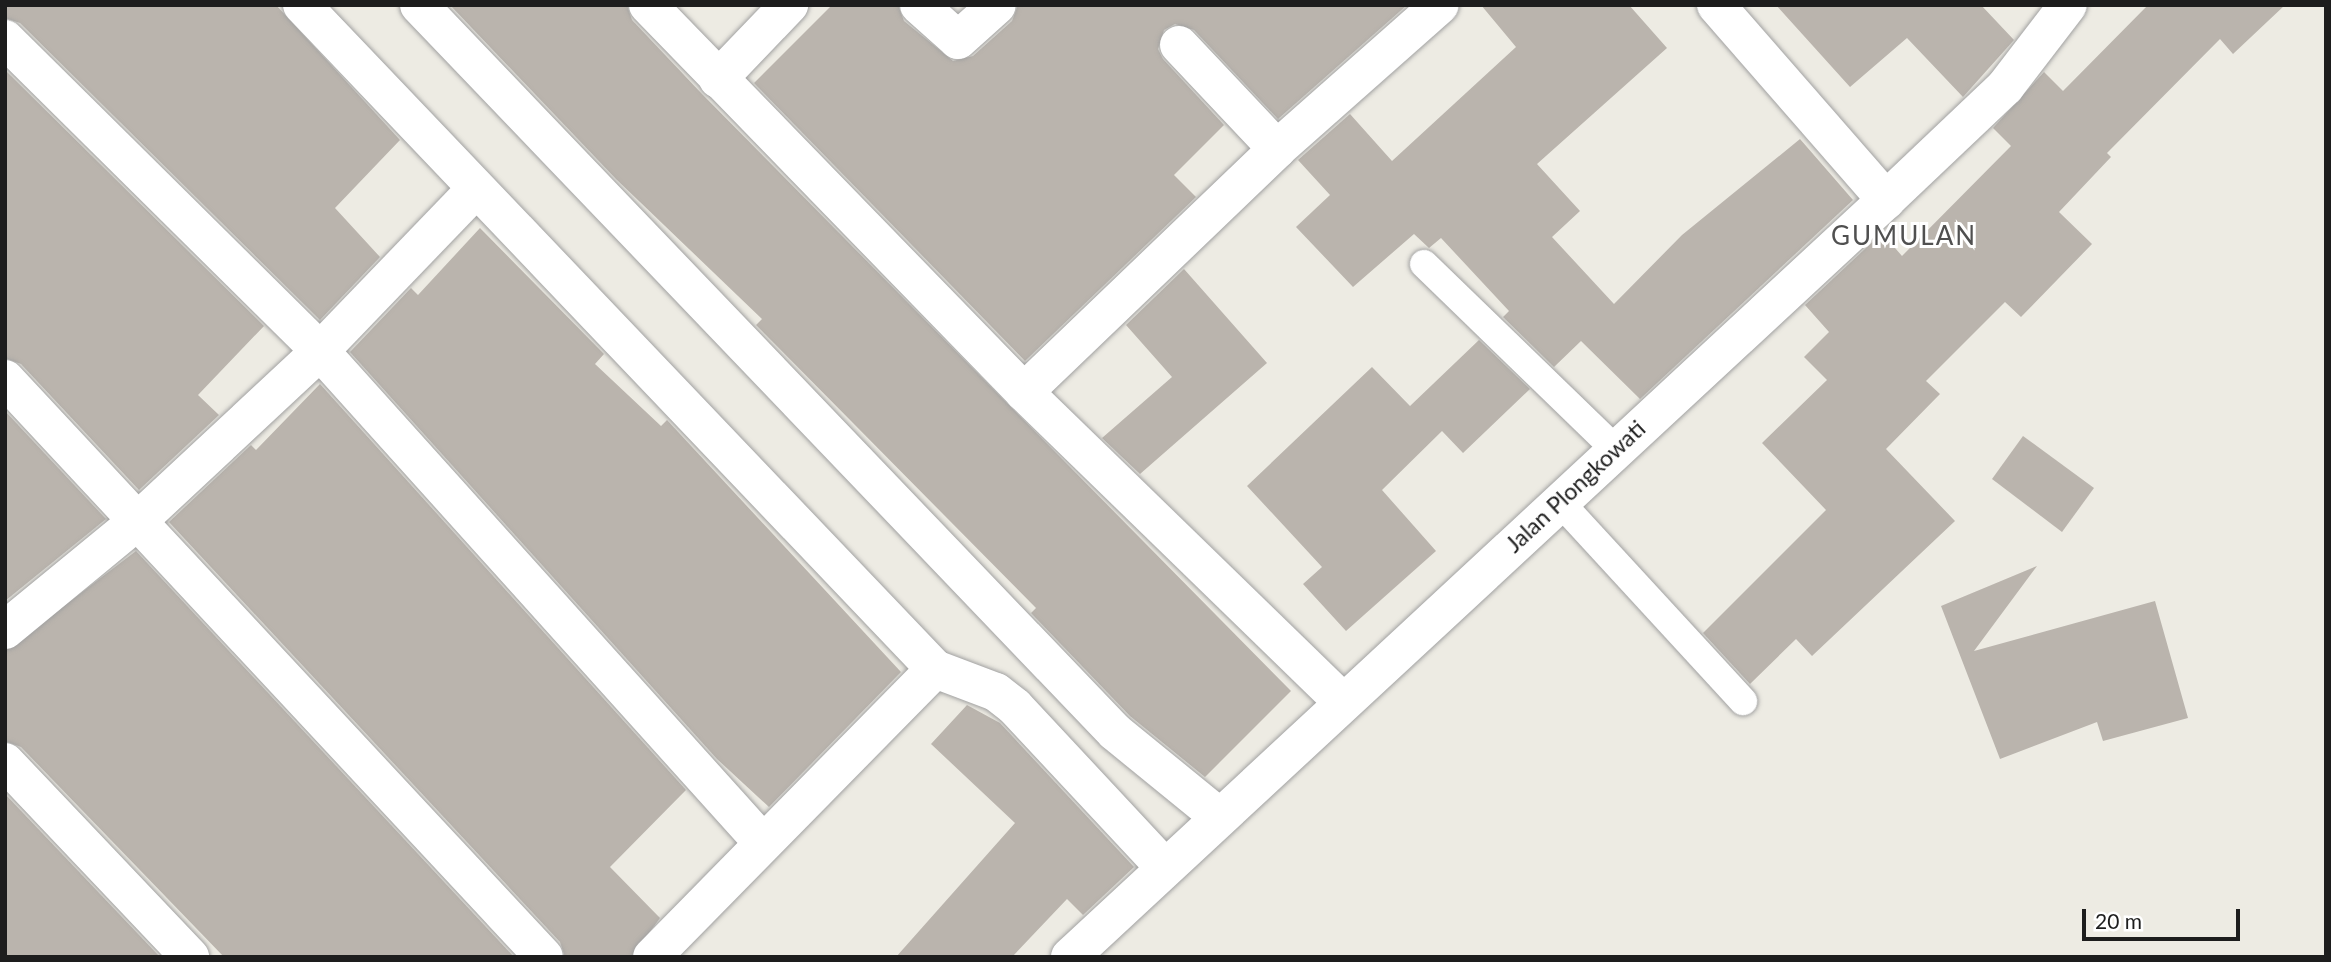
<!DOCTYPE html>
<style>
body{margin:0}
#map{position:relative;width:2331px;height:962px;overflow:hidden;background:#edebe3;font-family:Lato,sans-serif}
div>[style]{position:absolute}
.building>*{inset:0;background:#bab4ad}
.roads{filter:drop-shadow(0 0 2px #a1a1a1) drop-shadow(0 0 2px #a1a1a1)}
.service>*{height:28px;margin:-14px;padding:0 14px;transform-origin:14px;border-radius:14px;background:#fff}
.minor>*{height:38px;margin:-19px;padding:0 19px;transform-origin:19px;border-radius:19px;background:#fff}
span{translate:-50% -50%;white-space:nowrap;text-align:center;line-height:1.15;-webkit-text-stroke:6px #fff;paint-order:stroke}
.street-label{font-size:23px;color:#1d1d1d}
.quarter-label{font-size:26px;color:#505050;letter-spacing:2px}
.frame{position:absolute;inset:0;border:7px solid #1d1d1d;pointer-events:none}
.scale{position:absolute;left:2082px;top:909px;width:158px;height:32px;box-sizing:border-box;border:4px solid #1d1d1d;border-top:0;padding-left:9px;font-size:21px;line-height:24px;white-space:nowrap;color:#1d1d1d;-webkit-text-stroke:5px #fff;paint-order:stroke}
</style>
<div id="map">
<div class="building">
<div style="clip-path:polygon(5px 5px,276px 5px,400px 140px,335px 208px,380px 257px,320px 320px,20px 23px,5px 18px)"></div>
<div style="clip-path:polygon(450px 5px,627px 5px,632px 20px,702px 94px,1291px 691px,1205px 777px,1130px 716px,1031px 613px,1036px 608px,756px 325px,762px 319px,616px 179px)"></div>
<div style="clip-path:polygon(832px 5px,898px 5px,904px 21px,953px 61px,973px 56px,1012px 21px,1018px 5px,1407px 5px,1278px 119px,1194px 30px,1175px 24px,1164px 30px,1158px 49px,1163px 59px,1224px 125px,1174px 175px,1196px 197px,1025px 361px,754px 83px)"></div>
<div style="clip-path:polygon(1481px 5px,1629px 5px,1667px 48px,1537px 164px,1580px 211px,1552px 237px,1614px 304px,1682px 235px,1800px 139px,1853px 200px,1640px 399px,1581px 341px,1554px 367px,1503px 317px,1509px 311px,1441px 238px,1429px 248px,1414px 234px,1353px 287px,1296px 227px,1330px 195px,1298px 160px,1350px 114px,1392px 161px,1516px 47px)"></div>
<div style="clip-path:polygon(1776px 5px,1981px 5px,2014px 40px,1963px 97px,1907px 38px,1850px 87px)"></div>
<div style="clip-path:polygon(2148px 5px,2285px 5px,2233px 54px,2220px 39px,2107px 153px,2111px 157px,2059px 212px,2092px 244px,2021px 317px,2005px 302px,1926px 381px,1940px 394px,1886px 449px,1955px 521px,1812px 656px,1796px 639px,1750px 684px,1703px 633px,1826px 510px,1762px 443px,1827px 380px,1804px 357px,1829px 332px,1805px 305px,1882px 233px,1902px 256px,2011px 146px,1993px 128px,2044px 72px,2063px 91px)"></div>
<div style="clip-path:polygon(5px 70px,264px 326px,198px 395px,219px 415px,139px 490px,21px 364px,5px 358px)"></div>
<div style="clip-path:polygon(480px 228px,604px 354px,595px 364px,661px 426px,667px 420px,901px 672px,769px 807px,717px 759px,350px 352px,411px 288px,418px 295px)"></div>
<div style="clip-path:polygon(1184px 269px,1267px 363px,1140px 474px,1102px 438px,1172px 377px,1126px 325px)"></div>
<div style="clip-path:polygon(1479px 340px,1530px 389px,1463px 453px,1442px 431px,1382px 490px,1436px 551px,1346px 631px,1303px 584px,1322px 567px,1247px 486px,1372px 367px,1410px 406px)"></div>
<div style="clip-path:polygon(320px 384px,686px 790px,610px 867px,660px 918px,631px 957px,565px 957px,560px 942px,169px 522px,251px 445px,256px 450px)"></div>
<div style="clip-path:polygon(5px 411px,106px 519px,5px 601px)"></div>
<div style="clip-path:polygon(2023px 436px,2094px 488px,2062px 532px,1992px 479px)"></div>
<div style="clip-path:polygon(136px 551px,514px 957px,224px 957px,21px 747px,5px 741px,5px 651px)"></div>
<div style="clip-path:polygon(2037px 566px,1974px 651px,2155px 601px,2188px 718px,2103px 741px,2097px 722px,2000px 759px,1941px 606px)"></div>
<div style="clip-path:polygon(967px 705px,1000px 723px,1134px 867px,1083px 915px,1067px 899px,1012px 957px,896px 957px,1015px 823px,931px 744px)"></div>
<div style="clip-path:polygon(5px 794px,160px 957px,5px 957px)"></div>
</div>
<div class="roads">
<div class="service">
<div style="left:1424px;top:264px;width:266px;rotate:44.1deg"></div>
<div style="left:1559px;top:501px;width:272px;rotate:47.4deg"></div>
</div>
<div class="minor">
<div style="left:302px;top:5px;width:917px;rotate:46.37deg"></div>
<div style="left:419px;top:5px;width:1006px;rotate:46.25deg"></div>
<div style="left:1115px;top:732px;width:133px;rotate:39.2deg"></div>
<div style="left:648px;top:5px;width:540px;rotate:45.83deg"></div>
<div style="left:1024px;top:392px;width:443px;rotate:44.2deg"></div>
<div style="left:919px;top:5px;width:52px;rotate:41.9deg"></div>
<div style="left:958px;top:40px;width:52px;rotate:-41.9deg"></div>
<div style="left:1716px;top:5px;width:259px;rotate:48.9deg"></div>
<div style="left:5px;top:39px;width:443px;rotate:44.7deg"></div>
<div style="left:320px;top:351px;width:662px;rotate:48deg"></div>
<div style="left:1179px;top:45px;width:143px;rotate:46.7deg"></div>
<div style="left:718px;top:79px;width:103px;rotate:-46.2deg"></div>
<div style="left:5px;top:379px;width:790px;rotate:47deg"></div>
<div style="left:1024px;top:392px;width:351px;rotate:-43.8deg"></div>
<div style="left:1277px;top:149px;width:217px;rotate:-41.5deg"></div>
<div style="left:5px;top:630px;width:173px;rotate:-39.4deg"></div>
<div style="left:139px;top:520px;width:248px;rotate:-43deg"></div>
<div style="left:320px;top:351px;width:223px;rotate:-46.1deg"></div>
<div style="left:5px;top:762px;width:269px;rotate:46.5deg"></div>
<div style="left:652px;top:957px;width:404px;rotate:-45.5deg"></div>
<div style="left:935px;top:669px;width:65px;rotate:20.7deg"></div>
<div style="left:996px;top:692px;width:24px;rotate:38deg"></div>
<div style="left:1015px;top:707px;width:219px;rotate:47deg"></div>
<div style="left:1070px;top:957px;width:1113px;rotate:-42.85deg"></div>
<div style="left:1886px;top:200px;width:164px;rotate:-43.5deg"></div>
<div style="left:2005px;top:87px;width:103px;rotate:-52.5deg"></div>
</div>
</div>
<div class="street-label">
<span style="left:1575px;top:486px;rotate:-43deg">Jalan Plongkowati</span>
</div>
<div class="quarter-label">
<span style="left:1904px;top:236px">GUMULAN</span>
</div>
<div class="frame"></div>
<div class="scale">20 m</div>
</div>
